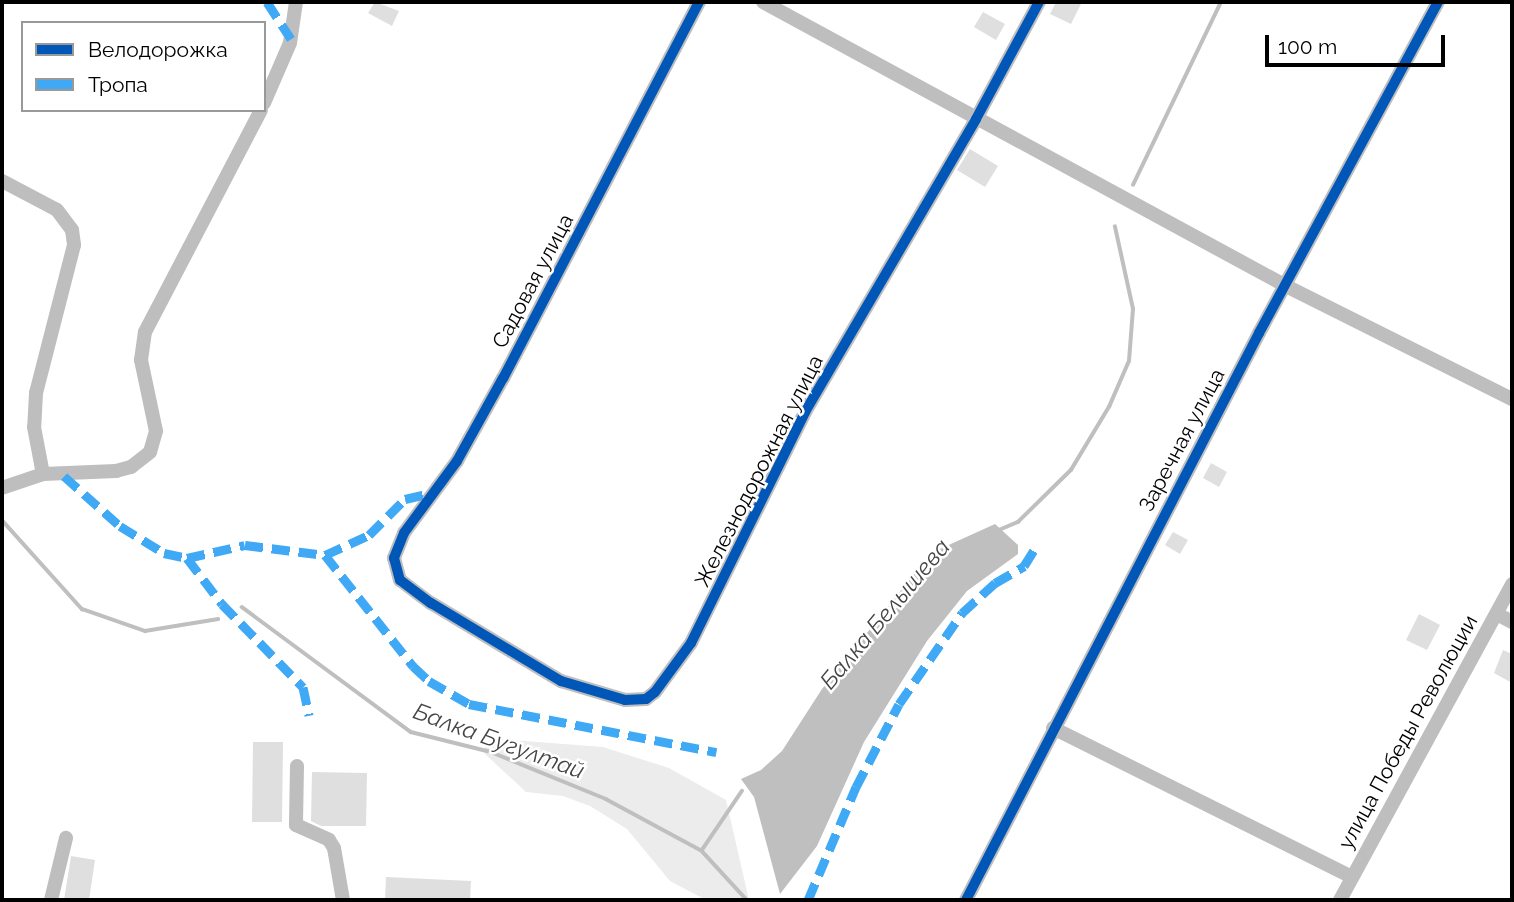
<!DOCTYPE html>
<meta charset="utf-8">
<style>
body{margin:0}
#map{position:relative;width:1514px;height:902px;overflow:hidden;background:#fff;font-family:Raleway,sans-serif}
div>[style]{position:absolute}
.green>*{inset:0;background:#ececec}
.water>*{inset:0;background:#bfbfbf}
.stream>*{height:3.5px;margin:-1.75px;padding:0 1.75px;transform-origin:1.75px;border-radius:1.75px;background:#bfbfbf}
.building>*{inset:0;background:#dfdfdf}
.minor>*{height:14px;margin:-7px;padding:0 7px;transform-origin:7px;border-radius:7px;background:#bebebe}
.quiet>*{height:9px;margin-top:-4.5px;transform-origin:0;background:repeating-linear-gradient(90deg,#3fa9f5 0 18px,transparent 0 27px)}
.cycleway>*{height:10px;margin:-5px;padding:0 5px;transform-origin:5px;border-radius:5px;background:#0057b8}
span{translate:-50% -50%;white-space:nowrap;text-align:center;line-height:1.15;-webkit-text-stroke:5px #fff;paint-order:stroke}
.street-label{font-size:21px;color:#000}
.water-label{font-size:23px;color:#444;font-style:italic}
.frame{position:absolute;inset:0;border:4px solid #000;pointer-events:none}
.legend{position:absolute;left:21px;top:21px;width:245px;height:91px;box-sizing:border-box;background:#fff;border:2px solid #999;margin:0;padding:9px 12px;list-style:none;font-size:21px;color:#000}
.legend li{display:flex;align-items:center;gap:14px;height:35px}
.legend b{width:35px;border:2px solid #999}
.scale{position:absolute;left:1265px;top:35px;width:180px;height:32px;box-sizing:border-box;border:4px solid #000;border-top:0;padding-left:9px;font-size:21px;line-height:24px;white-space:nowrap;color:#000;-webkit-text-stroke:5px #fff;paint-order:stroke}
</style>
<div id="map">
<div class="green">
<div style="clip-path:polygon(497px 739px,603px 747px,669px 768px,726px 800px,749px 900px,706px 900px,670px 881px,627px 829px,590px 806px,563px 796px,526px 792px,485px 754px,485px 747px)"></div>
</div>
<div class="water">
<div style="clip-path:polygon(995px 524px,1018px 545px,1018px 554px,967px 591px,927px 641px,864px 742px,817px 846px,780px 894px,754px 797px,741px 779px,761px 770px,782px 751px,822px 689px,931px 553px)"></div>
</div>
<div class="stream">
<div style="left:1133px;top:185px;width:203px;rotate:-64.3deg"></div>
<div style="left:2px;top:520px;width:120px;rotate:48deg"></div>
<div style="left:82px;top:609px;width:67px;rotate:19.2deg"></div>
<div style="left:145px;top:631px;width:74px;rotate:-9.3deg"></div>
<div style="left:999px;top:530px;width:21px;rotate:-23deg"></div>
<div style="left:1018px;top:522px;width:74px;rotate:-44.5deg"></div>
<div style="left:1071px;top:470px;width:74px;rotate:-58.9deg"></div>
<div style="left:1109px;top:407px;width:50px;rotate:-66.5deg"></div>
<div style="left:1129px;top:361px;width:52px;rotate:-85.6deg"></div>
<div style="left:1133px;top:309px;width:84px;rotate:-102.4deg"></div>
<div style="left:242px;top:607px;width:210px;rotate:36.5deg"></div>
<div style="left:411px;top:732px;width:82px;rotate:14deg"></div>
<div style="left:491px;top:752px;width:124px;rotate:22.2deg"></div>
<div style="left:606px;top:799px;width:109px;rotate:28.4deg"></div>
<div style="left:702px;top:851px;width:67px;rotate:47.4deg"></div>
<div style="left:702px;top:850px;width:71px;rotate:-55.9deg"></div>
</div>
<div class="building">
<div style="clip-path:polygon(375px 2px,399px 11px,392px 26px,368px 13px)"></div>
<div style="clip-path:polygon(1056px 2px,1082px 2px,1071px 24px,1050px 14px)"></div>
<div style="clip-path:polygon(983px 12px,1005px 24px,996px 40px,974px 27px)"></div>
<div style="clip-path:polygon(970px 149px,998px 166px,985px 187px,957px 170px)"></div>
<div style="clip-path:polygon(1211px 463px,1227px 472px,1219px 487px,1203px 478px)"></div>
<div style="clip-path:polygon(1173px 532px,1188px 540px,1180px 554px,1165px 545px)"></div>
<div style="clip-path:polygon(1419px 614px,1440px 625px,1427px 650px,1406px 640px)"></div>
<div style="clip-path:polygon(1503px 650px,1512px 654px,1512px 683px,1494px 673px)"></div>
<div style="clip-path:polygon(253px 742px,283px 742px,282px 822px,252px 822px)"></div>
<div style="clip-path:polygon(312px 772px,367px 773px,366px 826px,321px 826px,311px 821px)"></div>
<div style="clip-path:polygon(71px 856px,95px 860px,89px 900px,64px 900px)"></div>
<div style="clip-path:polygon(386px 877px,471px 881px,470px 900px,385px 900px)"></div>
</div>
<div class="minor">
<div style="left:699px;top:2px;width:424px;rotate:117.5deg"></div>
<div style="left:503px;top:378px;width:95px;rotate:119deg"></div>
<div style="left:457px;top:461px;width:89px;rotate:126.4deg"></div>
<div style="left:404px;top:533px;width:27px;rotate:112deg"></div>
<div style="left:394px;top:558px;width:23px;rotate:75deg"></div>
<div style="left:400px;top:580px;width:39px;rotate:37deg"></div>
<div style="left:431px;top:603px;width:152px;rotate:31deg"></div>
<div style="left:561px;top:681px;width:67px;rotate:16.5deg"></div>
<div style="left:625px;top:700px;width:21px;rotate:-3deg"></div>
<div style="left:646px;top:699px;width:11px;rotate:-38deg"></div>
<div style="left:655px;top:692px;width:61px;rotate:-53.7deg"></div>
<div style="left:691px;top:643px;width:258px;rotate:-63.7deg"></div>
<div style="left:805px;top:412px;width:339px;rotate:-59.7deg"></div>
<div style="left:976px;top:119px;width:133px;rotate:-61.7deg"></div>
<div style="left:763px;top:2px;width:595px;rotate:28.5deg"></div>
<div style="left:1286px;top:286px;width:253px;rotate:26.6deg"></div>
<div style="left:264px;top:103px;width:65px;rotate:-66.6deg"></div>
<div style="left:290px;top:43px;width:41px;rotate:-81.7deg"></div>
<div style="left:2px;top:181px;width:62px;rotate:27.8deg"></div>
<div style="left:57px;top:210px;width:25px;rotate:53deg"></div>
<div style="left:72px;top:230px;width:15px;rotate:82deg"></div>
<div style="left:74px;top:245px;width:153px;rotate:104.4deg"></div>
<div style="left:36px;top:393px;width:34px;rotate:93deg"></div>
<div style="left:34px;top:427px;width:48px;rotate:79.2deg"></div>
<div style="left:2px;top:488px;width:43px;rotate:-18.9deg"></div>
<div style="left:43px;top:474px;width:73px;rotate:-2.4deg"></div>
<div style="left:116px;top:471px;width:16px;rotate:-15deg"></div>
<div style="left:131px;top:467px;width:24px;rotate:-38deg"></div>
<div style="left:150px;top:452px;width:22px;rotate:-74deg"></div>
<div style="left:156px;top:431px;width:73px;rotate:-101.9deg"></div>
<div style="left:141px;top:360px;width:28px;rotate:-82deg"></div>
<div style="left:145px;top:332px;width:250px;rotate:-62.4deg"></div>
<div style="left:1497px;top:614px;width:17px;rotate:28deg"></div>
<div style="left:1053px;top:728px;width:334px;rotate:26.5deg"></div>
<div style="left:297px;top:766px;width:59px;rotate:91deg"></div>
<div style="left:296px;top:825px;width:36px;rotate:24deg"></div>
<div style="left:329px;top:840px;width:9px;rotate:58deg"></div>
<div style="left:334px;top:848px;width:53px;rotate:80.2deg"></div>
<div style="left:51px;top:900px;width:64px;rotate:-76.4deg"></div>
<div style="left:966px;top:900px;width:638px;rotate:-62.67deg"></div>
<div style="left:1259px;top:333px;width:376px;rotate:-61.6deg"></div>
<div style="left:1340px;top:900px;width:360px;rotate:-61.4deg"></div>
</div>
<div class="quiet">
<div style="left:267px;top:2px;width:44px;rotate:57deg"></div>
<div style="left:64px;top:476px;width:75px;rotate:41.8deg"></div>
<div style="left:120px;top:526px;width:52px;rotate:31.5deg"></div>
<div style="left:164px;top:553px;width:24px;rotate:12deg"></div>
<div style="left:187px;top:558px;width:59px;rotate:-12.6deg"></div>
<div style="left:245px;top:545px;width:81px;rotate:7.1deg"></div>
<div style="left:325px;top:555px;width:142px;rotate:51.6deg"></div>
<div style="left:413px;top:666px;width:22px;rotate:43deg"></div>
<div style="left:429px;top:681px;width:46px;rotate:29.9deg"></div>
<div style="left:469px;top:704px;width:252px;rotate:11deg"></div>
<div style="left:325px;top:555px;width:48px;rotate:-24.4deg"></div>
<div style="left:369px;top:535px;width:51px;rotate:-45deg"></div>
<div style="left:405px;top:499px;width:26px;rotate:-13deg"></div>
<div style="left:187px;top:558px;width:58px;rotate:52.7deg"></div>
<div style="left:222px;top:604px;width:116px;rotate:45.7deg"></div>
<div style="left:303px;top:687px;width:29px;rotate:78deg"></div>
<div style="left:808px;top:900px;width:123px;rotate:-67deg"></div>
<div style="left:856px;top:787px;width:93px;rotate:-62.6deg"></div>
<div style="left:899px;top:704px;width:111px;rotate:-55.3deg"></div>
<div style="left:962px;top:613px;width:45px;rotate:-42.3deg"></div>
<div style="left:995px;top:583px;width:34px;rotate:-30deg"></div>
<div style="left:1024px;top:566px;width:22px;rotate:-58deg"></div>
</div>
<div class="cycleway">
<div style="left:699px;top:2px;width:424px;rotate:117.5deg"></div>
<div style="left:503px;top:378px;width:95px;rotate:119deg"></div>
<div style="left:457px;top:461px;width:89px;rotate:126.4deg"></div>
<div style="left:404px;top:533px;width:27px;rotate:112deg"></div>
<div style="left:394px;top:558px;width:23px;rotate:75deg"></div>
<div style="left:400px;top:580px;width:39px;rotate:37deg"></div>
<div style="left:431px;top:603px;width:152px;rotate:31deg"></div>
<div style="left:561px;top:681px;width:67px;rotate:16.5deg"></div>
<div style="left:625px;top:700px;width:21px;rotate:-3deg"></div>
<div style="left:646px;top:699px;width:11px;rotate:-38deg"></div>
<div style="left:655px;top:692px;width:61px;rotate:-53.7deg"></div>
<div style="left:691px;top:643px;width:258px;rotate:-63.7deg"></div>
<div style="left:805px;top:412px;width:339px;rotate:-59.7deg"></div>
<div style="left:976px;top:119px;width:133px;rotate:-61.7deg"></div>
<div style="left:966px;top:900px;width:638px;rotate:-62.67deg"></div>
<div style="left:1259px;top:333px;width:376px;rotate:-61.6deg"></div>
</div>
<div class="street-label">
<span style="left:533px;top:281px;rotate:-62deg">Садовая улица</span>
<span style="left:1182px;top:440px;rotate:-62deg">Заречная улица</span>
<span style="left:759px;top:471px;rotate:-63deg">Железнодорожная улица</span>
<span style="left:1408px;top:732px;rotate:-61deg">улица Победы Революции</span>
</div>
<div class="water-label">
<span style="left:885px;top:614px;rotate:-50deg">Балка Белышева</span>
<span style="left:499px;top:741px;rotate:20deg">Балка Бугултай</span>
</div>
<div class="frame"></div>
<ul class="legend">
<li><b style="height:9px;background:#0057b8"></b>Велодорожка</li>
<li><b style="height:9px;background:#3fa9f5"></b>Тропа</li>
</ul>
<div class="scale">100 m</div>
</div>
